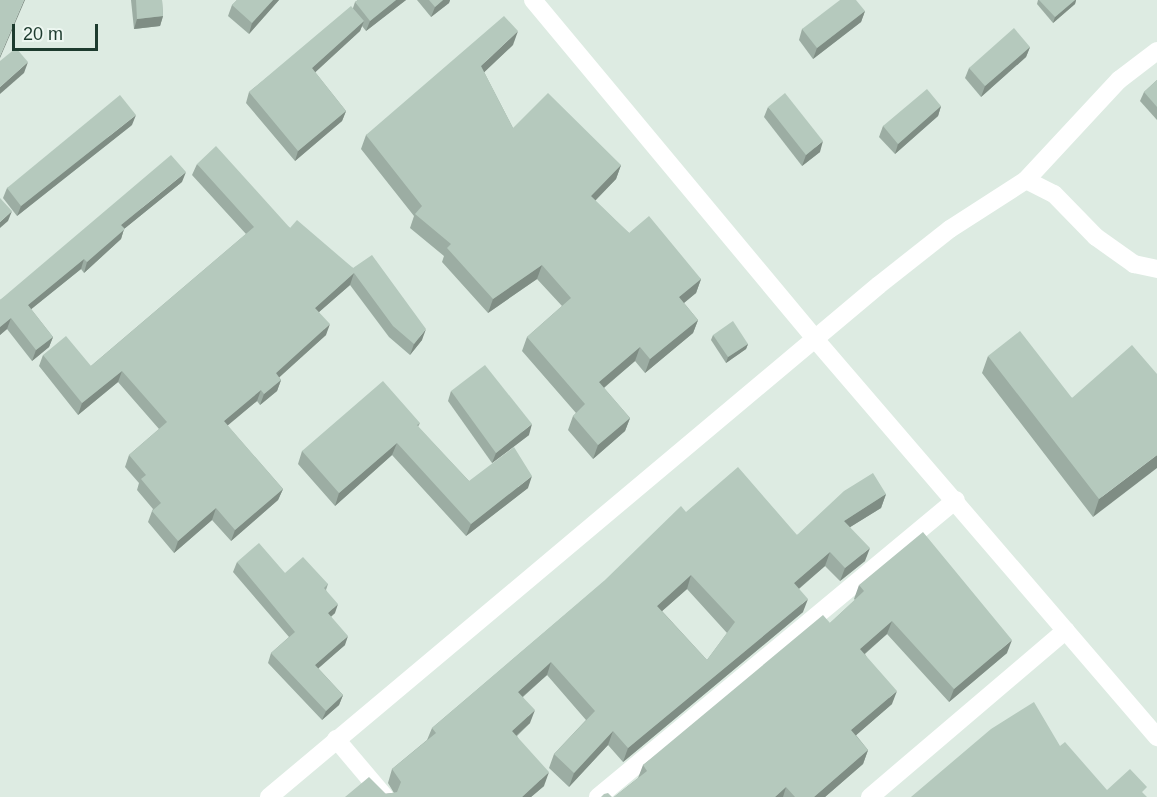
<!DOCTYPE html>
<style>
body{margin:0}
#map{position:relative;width:1157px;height:797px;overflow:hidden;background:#ddebe2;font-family:Helvetica,sans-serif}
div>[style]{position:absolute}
.minor>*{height:18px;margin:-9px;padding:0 9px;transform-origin:9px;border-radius:9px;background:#fff}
.wall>*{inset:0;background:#9cada3}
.shaded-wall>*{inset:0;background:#7f8d84}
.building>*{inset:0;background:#b5c9bd}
span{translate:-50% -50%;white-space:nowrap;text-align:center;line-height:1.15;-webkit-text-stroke:4.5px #edf7f1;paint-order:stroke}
.scale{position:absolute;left:12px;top:24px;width:86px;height:27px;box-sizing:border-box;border:3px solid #1d3b2e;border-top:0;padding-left:8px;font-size:18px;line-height:21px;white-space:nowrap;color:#1d3b2e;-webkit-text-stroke:4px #edf7f1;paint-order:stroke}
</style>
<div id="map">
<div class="minor">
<div style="left:533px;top:0;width:441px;rotate:50.2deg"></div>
<div style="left:815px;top:339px;width:525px;rotate:49.33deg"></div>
<div style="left:1026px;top:180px;width:137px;rotate:-47.1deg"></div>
<div style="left:1119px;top:80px;width:48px;rotate:-37.3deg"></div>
<div style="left:336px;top:739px;width:76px;rotate:49.8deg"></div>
<div style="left:269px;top:797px;width:796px;rotate:-40.01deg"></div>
<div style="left:879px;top:285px;width:90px;rotate:-38.3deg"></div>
<div style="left:950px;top:229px;width:90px;rotate:-32.8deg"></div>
<div style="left:1026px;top:180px;width:31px;rotate:27deg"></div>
<div style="left:1054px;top:194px;width:60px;rotate:45.7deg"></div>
<div style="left:1096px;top:237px;width:47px;rotate:35.4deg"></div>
<div style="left:1134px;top:264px;width:24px;rotate:12deg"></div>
<div style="left:598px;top:797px;width:465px;rotate:-39.7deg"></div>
<div style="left:870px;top:797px;width:257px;rotate:-40.4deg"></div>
</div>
<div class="wall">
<div style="clip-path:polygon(131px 0,162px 0,163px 16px,160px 26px,134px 29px)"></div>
<div style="clip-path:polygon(237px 0,279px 0,249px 34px,228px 16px,232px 5px)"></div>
<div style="clip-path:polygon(358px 0,406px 0,366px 31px,362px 26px,360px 31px,315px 72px,346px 111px,342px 121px,295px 161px,246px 103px,249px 92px,353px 8px,355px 2px)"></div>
<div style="clip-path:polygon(417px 0,450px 0,449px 3px,431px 17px)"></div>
<div style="clip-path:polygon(1038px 0,1076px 0,1075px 4px,1053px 23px,1037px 4px)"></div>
<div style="clip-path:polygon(865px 11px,861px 22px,813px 59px,799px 40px,802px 29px)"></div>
<div style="clip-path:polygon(513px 45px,484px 72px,513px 128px,621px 165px,616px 179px,595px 201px,629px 233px,701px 279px,696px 293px,684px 303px,698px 320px,693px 333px,645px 373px,635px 361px,604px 388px,630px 418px,625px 431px,593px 459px,568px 430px,573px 416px,576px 413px,522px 351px,527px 337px,562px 306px,537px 279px,488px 313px,442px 262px,444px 256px,410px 228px,414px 216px,361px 149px,366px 135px)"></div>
<div style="clip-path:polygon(1030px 47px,1026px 57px,981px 97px,965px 78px,969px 68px)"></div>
<div style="clip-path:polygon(1157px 80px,1157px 120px,1140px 101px,1144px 92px)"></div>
<div style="clip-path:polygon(941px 106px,938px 116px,895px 154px,879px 137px,883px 126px)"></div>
<div style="clip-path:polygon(768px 107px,820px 152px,802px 166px,764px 117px)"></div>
<div style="clip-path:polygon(132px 125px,17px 216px,3px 198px,7px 188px)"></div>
<div style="clip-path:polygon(197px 164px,290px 228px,353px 268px,422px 340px,410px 355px,389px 337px,350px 285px,319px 312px,326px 335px,279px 377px,281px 380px,277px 391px,260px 405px,257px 401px,227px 425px,283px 489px,278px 500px,231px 541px,212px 520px,174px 553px,148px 522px,152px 511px,153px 509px,137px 490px,139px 483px,125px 467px,129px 455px,159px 429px,118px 382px,78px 415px,39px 366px,43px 355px,91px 366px,246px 234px,192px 175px)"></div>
<div style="clip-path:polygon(182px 182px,124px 229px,121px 239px,84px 273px,81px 269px,31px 309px,53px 337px,49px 347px,32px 361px,7px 329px,0 335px,0 300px)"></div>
<div style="clip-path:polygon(713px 335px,748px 344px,746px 349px,726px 363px,711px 340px)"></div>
<div style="clip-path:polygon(988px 356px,1072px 398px,1157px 374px,1093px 517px,982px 373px)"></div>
<div style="clip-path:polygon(451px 391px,529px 435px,492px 463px,448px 401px)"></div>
<div style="clip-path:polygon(420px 423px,418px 427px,469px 481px,528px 488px,466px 536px,392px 455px,335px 506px,298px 464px,302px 451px)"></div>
<div style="clip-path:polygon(evenodd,886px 494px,881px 508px,850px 527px,865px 561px,840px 581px,825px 566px,799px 589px,803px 612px,623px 762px,608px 745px,569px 787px,549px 768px,554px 754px,586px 720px,547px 675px,523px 697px,530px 723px,517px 736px,544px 786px,531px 797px,345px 797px,394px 793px,388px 783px,392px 769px,427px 740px,432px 728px,686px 512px,797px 535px,886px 494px,687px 589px,727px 633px,707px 660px,662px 611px,687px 589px)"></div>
<div style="clip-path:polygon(237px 562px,285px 573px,328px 584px,326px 590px,335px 613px,331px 617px,345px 645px,318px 668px,343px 695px,339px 705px,322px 720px,268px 663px,271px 653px,289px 637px,233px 572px)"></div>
<div style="clip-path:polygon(859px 585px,1007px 653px,949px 702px,887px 634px,865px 654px,892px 704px,856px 735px,868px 750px,863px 764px,825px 797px,614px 797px,638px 778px,643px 765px,830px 623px,855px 600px,854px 599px)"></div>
</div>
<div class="shaded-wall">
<div style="clip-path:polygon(24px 0,25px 0,0 58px,0 56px)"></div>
<div style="clip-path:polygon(273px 0,279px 0,249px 34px,252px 23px)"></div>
<div style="clip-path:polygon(396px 0,406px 0,366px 31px,370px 21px)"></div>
<div style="clip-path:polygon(443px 0,450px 0,449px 3px,431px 17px,435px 7px)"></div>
<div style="clip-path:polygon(1075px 0,1076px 0,1075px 4px,1053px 23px,1055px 17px)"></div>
<div style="clip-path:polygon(865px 11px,861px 22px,813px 59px,817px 48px)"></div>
<div style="clip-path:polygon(163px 16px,160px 26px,134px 29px,137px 19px)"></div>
<div style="clip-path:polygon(364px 21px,360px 31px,308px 79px,312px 68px)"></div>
<div style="clip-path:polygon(518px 31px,513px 45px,476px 80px,481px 66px)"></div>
<div style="clip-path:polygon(1030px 47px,1026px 57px,981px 97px,985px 86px)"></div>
<div style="clip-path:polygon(28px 62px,24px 73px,0 94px,0 87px)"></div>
<div style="clip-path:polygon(941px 106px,938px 116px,895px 154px,898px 144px)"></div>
<div style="clip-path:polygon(346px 111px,342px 121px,295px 161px,298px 151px)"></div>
<div style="clip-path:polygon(136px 115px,132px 125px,17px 216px,21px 206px)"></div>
<div style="clip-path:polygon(823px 141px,820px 152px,802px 166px,806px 155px)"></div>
<div style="clip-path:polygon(621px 165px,616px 179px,586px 210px,591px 196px)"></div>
<div style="clip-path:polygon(186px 172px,182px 182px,124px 229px,121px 239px,84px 273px,87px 262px,121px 225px)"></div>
<div style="clip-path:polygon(12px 211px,8px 221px,0 228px,0 222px)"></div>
<div style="clip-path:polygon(84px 259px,81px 269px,24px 315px,28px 305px)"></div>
<div style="clip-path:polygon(542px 265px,537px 279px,488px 313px,493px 299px)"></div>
<div style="clip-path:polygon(354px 273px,350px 285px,311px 319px,315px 308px)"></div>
<div style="clip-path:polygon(701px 279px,696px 293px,674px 311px,679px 297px)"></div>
<div style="clip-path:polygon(11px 318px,7px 329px,0 335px,0 327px)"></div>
<div style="clip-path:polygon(698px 320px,693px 333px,645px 373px,650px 359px)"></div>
<div style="clip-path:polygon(330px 324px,326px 335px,272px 384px,276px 373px)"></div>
<div style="clip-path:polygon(426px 329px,422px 340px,410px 355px,414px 344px)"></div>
<div style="clip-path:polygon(53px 337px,49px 347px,32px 361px,36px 350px)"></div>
<div style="clip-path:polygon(748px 344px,746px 349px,726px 363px,728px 357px)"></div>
<div style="clip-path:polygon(640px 347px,635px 361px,594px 396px,599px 382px)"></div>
<div style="clip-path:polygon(122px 371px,118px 382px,78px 415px,82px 403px)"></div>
<div style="clip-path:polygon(281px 380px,277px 391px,260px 405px,264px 394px)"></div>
<div style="clip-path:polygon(261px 390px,257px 401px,220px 432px,224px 421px)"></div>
<div style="clip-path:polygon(630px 418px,625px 431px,593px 459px,598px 445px)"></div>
<div style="clip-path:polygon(532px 424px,529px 435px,492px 463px,496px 453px)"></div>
<div style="clip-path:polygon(397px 443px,392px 455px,335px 506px,339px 493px)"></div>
<div style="clip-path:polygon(1157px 455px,1157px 468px,1093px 517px,1099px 499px)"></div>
<div style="clip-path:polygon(532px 476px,528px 488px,466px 536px,471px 524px)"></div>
<div style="clip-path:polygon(283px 489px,278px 500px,231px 541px,235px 530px)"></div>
<div style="clip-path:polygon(886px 494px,881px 508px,839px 534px,844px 521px)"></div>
<div style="clip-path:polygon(216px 508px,212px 520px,174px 553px,178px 541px)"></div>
<div style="clip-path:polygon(870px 548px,865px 561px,840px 581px,845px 568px)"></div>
<div style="clip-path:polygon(830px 552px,825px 566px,789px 597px,794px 583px)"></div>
<div style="clip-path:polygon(691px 575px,687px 589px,652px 620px,657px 606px)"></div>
<div style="clip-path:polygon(808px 599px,803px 612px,623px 762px,628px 748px)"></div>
<div style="clip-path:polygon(338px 604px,335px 613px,324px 622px,328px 613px)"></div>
<div style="clip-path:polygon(892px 621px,887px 634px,855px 662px,860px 649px)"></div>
<div style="clip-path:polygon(348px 636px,345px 645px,312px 674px,315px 665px)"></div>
<div style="clip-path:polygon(1012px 640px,1007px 653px,949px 702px,954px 689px)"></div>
<div style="clip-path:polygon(551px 662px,547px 675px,513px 705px,518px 692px)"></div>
<div style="clip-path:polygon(897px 691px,892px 704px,846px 744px,851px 730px)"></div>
<div style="clip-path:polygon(343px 695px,339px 705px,322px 720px,326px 711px)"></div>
<div style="clip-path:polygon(535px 710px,530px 723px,507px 744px,512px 731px)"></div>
<div style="clip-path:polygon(613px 731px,608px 745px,569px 787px,574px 773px)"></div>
<div style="clip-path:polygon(868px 750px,863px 764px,825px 797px,814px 797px)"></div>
<div style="clip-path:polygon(549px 772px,544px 786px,531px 797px,522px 797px)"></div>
<div style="clip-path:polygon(786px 787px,783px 797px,775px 797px)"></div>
</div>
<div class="building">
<div style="clip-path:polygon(0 0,24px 0,0 56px)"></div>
<div style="clip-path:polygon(136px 0,162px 0,163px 16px,137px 19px)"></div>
<div style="clip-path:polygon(237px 0,273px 0,252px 23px,232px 5px)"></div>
<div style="clip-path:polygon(358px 0,396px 0,370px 21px,355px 2px)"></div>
<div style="clip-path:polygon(429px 0,443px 0,435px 7px)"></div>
<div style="clip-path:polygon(840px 0,856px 0,865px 11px,817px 48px,802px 29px)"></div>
<div style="clip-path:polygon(1039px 0,1075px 0,1055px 17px)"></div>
<div style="clip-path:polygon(351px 6px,364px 21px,312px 68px,346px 111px,298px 151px,249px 92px)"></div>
<div style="clip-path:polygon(504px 16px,518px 31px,481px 66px,513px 128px,548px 93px,621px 165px,591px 196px,629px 233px,649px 216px,701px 279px,679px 297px,698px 320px,650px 359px,640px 347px,599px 382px,630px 418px,598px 445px,573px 416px,585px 404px,527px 337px,571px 298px,542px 265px,493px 299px,447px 248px,451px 244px,415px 214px,422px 206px,366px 135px)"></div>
<div style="clip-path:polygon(1014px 28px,1030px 47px,985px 86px,969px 68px)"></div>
<div style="clip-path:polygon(16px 48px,28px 62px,0 87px,0 61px)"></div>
<div style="clip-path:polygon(1157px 80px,1157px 107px,1144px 92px)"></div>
<div style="clip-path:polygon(927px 89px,941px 106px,898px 144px,883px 126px)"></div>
<div style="clip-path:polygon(785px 93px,823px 141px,806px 155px,768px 107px)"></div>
<div style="clip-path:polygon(120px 95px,136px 115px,21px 206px,7px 188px)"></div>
<div style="clip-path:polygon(216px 146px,290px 228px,297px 220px,353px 268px,372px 255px,426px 329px,414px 344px,393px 326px,354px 273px,315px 308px,330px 324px,276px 373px,281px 380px,264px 394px,261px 390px,224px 421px,283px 489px,235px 530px,216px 508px,178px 541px,152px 511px,161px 503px,141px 479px,146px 475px,129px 455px,167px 422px,122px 371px,82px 403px,43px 355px,66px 336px,91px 366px,254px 227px,197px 164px)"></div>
<div style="clip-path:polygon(171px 155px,186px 172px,121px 225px,125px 229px,87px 262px,84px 259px,28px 305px,53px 337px,36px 350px,11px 318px,0 327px,0 300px)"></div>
<div style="clip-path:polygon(0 198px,12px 211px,0 222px)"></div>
<div style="clip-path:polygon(733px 321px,748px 344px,728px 357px,713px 335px)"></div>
<div style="clip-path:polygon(1020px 331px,1072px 398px,1132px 345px,1157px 374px,1157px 455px,1099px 499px,988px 356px)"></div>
<div style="clip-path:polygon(485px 365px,532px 424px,496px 453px,451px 391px)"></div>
<div style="clip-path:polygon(383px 381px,420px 423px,417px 425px,469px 481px,514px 447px,532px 476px,471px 524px,397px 443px,339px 493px,302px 451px)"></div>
<div style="clip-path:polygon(evenodd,738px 467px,797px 535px,844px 491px,873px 473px,886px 494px,844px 521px,870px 548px,845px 568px,830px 552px,794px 583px,808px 599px,628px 748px,613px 731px,574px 773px,554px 754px,595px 711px,551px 662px,518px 692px,535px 710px,512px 731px,549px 772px,522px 797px,345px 797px,369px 777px,386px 794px,397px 792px,401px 782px,392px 769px,436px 733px,432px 728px,605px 580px,681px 506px,686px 512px,738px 467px,691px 575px,735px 622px,707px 660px,657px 606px,691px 575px)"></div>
<div style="clip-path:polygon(923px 532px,1012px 640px,954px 689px,892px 621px,860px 649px,897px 691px,851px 730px,868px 750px,814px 797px,795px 797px,786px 787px,775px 797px,614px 797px,647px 771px,643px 765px,823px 615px,830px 623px,864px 591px,859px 585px)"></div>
<div style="clip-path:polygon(259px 543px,285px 573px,303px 557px,328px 584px,324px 588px,338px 604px,328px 613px,348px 636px,315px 665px,343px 695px,326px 711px,271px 653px,295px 632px,237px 562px)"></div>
<div style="clip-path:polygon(1034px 702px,1060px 746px,1065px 742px,1107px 790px,1130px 769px,1147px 787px,1142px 792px,1147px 797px,911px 797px,991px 729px)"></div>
<div style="clip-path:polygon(608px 793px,612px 797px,601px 797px,604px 794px)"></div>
</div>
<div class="scale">20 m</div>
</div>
